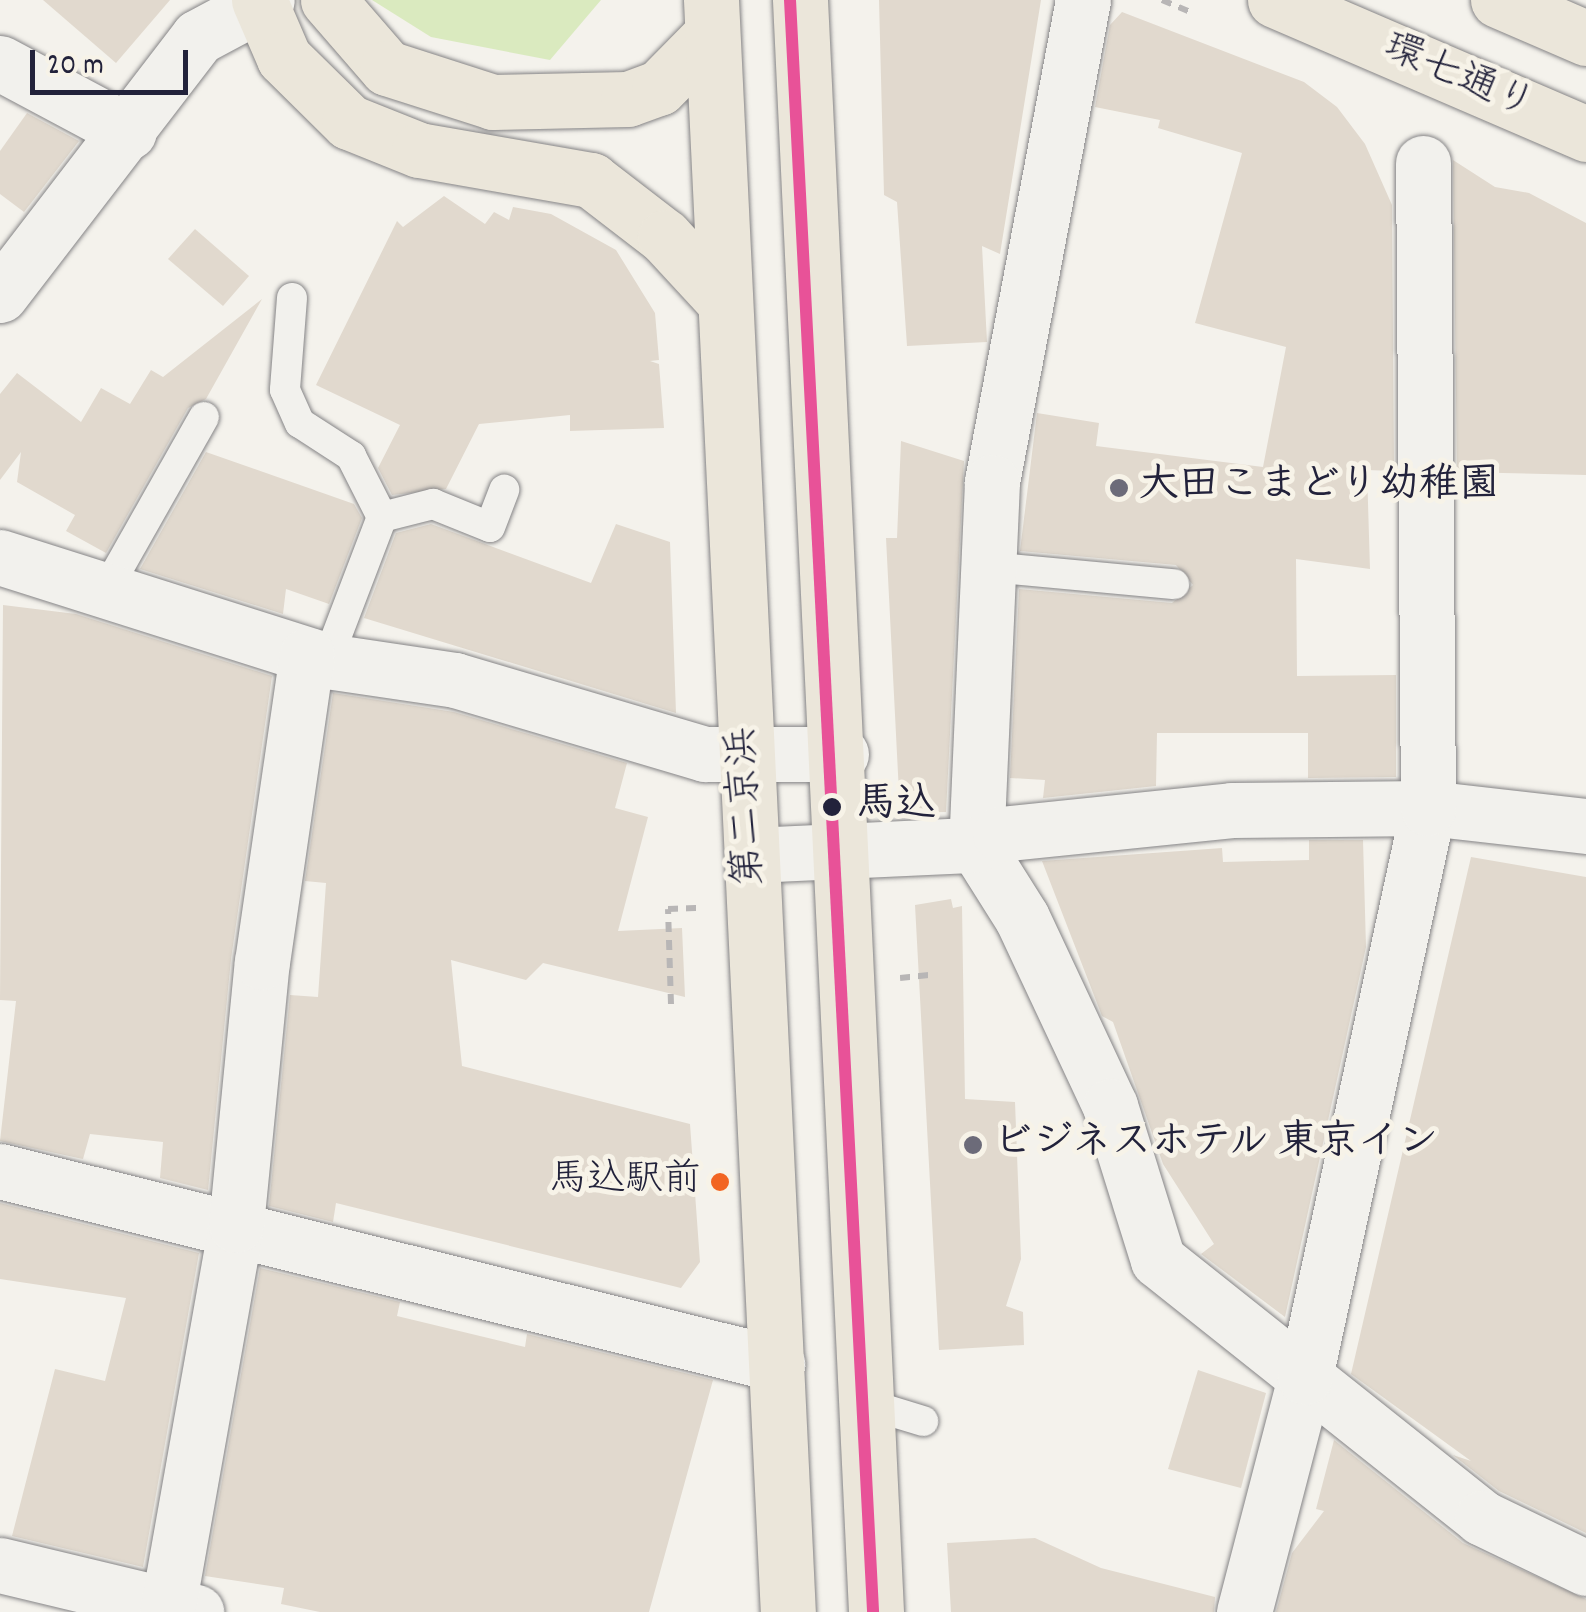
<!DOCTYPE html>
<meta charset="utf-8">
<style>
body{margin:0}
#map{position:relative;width:1586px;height:1612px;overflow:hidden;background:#f4f2ec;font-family:Dekko,"Klee One",sans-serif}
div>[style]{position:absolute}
.green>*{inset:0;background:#daeabf}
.building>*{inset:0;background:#e1d9ce}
.path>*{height:6px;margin-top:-3px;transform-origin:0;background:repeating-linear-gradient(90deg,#b8b6b6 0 10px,transparent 0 18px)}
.roads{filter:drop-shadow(0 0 2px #858486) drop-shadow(0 0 2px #858486)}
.service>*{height:30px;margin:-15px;padding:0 15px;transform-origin:15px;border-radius:15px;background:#f2f1ed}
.minor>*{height:55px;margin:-27.5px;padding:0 27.5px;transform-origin:27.5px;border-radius:27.5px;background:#f2f1ed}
.primary>*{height:55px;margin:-27.5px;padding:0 27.5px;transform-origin:27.5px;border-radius:27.5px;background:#ebe6da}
.trunk>*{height:55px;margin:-27.5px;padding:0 27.5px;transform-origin:27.5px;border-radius:27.5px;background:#ebe6da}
.metro-1>*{height:12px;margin:-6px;padding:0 6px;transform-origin:6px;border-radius:6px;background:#e85298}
.dots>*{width:28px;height:28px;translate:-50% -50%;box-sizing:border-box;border:5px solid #f7f3e8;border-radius:50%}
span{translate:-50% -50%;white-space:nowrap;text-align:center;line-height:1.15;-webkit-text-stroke:10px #f7f3e8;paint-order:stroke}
.bus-label{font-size:38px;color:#22223b}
.right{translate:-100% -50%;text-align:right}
.street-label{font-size:40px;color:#22223b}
.poi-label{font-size:40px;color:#22223b;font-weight:700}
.left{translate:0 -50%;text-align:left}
.stop-label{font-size:40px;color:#22223b;font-weight:700}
.scale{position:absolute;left:30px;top:50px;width:158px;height:45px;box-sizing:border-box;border:5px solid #22223b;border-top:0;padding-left:12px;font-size:30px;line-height:35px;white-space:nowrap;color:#22223b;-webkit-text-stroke:8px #f7f3e8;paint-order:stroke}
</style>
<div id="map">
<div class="green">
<div style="clip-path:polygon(372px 0,601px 0,550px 60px,431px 37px)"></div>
</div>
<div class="building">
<div style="clip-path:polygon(43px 0,170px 0,116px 63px)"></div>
<div style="clip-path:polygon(879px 0,1041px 0,1000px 254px,982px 246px,987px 342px,907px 346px,897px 202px,884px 195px)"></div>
<div style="clip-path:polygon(1122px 12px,1304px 82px,1337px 107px,1365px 144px,1392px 205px,1394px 471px,1367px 470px,1370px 569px,1296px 559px,1297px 676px,1396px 675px,1396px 777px,1308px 778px,1308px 733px,1157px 733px,1156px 786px,1043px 798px,1045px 780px,1010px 778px,1019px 589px,1172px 603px,1193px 585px,1176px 565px,1020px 551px,1037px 413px,1099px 423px,1096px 446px,1263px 467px,1286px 347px,1195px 323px,1242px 153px,1158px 128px,1160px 120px,1095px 107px,1110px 25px)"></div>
<div style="clip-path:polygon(27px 113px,79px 141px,24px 212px,0 194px,0 151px)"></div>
<div style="clip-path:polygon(1453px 160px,1495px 187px,1529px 193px,1586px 223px,1586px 475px,1457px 472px)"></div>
<div style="clip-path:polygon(444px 196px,485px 224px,494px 212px,509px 220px,513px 207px,551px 214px,616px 250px,655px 313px,659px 360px,650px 361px,659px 364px,664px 428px,570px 431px,570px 415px,479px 424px,446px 489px,392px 495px,378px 468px,400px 425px,316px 385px,397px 221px,403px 227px)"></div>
<div style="clip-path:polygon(195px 229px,249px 276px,223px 306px,168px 259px)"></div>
<div style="clip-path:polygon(262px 299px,206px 399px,188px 408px,106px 553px,66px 531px,75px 515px,17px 482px,21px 452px,0 480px,0 394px,17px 373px,81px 422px,101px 388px,130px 404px,151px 370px,163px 377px)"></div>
<div style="clip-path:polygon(901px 441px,964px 461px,946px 812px,900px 813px,886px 538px,897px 538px)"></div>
<div style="clip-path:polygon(206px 452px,354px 504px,362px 518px,329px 604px,286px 589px,283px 614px,140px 569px)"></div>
<div style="clip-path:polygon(431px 524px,591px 583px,616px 524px,670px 542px,676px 713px,364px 618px,396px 533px)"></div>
<div style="clip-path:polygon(3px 605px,76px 614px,272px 676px,231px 959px,208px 1190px,160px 1178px,163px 1142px,90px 1134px,83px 1159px,0 1141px,16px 1001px,0 1000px)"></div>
<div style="clip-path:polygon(333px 693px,454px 712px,627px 763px,615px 808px,648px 817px,618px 931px,682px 928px,685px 997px,543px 963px,526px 980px,451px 960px,462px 1066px,690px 1124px,700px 1262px,681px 1288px,336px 1203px,333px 1222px,269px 1206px,290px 995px,318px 997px,326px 883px,305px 881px)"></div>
<div style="clip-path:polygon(1309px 840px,1363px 840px,1366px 947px,1285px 1317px,1201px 1254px,1214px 1244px,1163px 1164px,1113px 1022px,1102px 1016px,1042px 861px,1222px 848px,1223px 862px,1309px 860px)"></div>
<div style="clip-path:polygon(1471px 857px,1586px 877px,1586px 1533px,1499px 1491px,1453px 1455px,1471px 1461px,1351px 1374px)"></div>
<div style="clip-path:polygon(951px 899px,953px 908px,962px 906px,965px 1099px,1015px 1102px,1021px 1259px,1006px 1306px,1023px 1312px,1024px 1345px,939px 1350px,915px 905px)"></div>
<div style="clip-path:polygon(0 1203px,199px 1253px,143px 1567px,12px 1536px,55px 1369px,105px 1381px,126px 1298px,0 1279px)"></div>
<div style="clip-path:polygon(260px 1268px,400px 1302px,397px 1316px,525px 1347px,527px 1334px,713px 1380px,649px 1612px,320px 1612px,281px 1604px,284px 1588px,205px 1576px)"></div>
<div style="clip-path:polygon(1198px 1370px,1266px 1393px,1241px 1488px,1168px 1469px)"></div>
<div style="clip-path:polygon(1334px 1440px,1463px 1543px,1586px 1599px,1586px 1612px,1276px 1612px,1292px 1553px,1324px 1511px,1316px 1509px)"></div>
<div style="clip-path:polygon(1035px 1538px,1101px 1568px,1215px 1597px,1214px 1612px,951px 1612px,947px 1543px)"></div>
</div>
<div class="path">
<div style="left:1162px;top:0;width:34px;rotate:23deg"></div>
<div style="left:900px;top:978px;width:29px;rotate:-6deg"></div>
<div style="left:671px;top:1004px;width:95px;rotate:-91.8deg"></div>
<div style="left:668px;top:909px;width:34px;rotate:-2deg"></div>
</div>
<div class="roads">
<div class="service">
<div style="left:292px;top:298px;width:92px;rotate:94.4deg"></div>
<div style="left:285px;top:390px;width:36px;rotate:66deg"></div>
<div style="left:300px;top:423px;width:61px;rotate:32.9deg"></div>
<div style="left:351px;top:456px;width:68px;rotate:63.1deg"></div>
<div style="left:382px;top:517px;width:53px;rotate:-14.3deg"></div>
<div style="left:433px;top:504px;width:61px;rotate:22deg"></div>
<div style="left:490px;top:527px;width:40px;rotate:-69deg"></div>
<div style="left:989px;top:567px;width:186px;rotate:5.3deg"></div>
<div style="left:105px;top:592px;width:201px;rotate:-60.5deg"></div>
<div style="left:327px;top:661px;width:154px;rotate:-69.1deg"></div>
<div style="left:864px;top:1403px;width:62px;rotate:17deg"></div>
</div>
<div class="minor">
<div style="left:1083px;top:0;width:491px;rotate:100.7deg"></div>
<div style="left:992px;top:482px;width:363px;rotate:92.5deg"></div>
<div style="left:976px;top:845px;width:86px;rotate:57.8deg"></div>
<div style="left:1022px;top:918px;width:208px;rotate:64.9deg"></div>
<div style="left:1110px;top:1106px;width:161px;rotate:72.7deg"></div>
<div style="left:1158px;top:1260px;width:414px;rotate:38.5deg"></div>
<div style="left:1482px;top:1518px;width:115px;rotate:25.7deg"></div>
<div style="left:0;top:63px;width:146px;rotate:28.1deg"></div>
<div style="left:0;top:295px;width:325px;rotate:-52.5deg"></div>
<div style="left:198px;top:37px;width:78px;rotate:-28.2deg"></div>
<div style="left:0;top:557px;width:343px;rotate:17.6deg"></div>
<div style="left:327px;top:661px;width:129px;rotate:8.4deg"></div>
<div style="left:455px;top:680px;width:261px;rotate:16.5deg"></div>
<div style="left:705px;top:754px;width:136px"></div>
<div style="left:752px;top:855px;width:224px;rotate:-2.6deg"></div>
<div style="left:976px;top:845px;width:26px;rotate:-25deg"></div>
<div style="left:1000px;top:834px;width:233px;rotate:-5.9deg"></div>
<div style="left:1232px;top:810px;width:196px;rotate:-0.6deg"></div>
<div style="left:1428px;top:808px;width:159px;rotate:6.5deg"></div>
<div style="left:0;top:1171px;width:801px;rotate:13.95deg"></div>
<div style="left:0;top:1565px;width:202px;rotate:13.5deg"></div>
<div style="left:167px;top:1612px;width:393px;rotate:-79.9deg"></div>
<div style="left:236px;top:1225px;width:264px;rotate:-84.4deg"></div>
<div style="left:262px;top:962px;width:310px;rotate:-81.7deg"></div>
<div style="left:1244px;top:1612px;width:243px;rotate:-75.4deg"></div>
<div style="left:1305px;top:1377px;width:582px;rotate:-77.8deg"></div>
<div style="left:1428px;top:808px;width:645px;rotate:-90.44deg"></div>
</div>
<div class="primary">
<div style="left:1275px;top:0;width:339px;rotate:23.3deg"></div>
<div style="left:1498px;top:0;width:96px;rotate:23.4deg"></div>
</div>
<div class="trunk">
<div style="left:259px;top:0;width:63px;rotate:66.7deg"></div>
<div style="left:284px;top:58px;width:91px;rotate:44.6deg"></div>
<div style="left:349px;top:122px;width:75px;rotate:21.8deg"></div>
<div style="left:419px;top:150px;width:175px;rotate:9.9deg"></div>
<div style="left:591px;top:180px;width:93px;rotate:37.6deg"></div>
<div style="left:665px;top:237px;width:87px;rotate:47.3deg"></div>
<div style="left:328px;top:0;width:90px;rotate:49.1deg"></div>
<div style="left:387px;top:68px;width:111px;rotate:17.8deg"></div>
<div style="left:493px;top:102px;width:135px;rotate:-1.3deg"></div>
<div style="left:628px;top:99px;width:33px;rotate:-20deg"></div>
<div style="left:659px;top:88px;width:74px;rotate:-45.5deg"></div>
<div style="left:711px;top:0;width:1614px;rotate:87.27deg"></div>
<div style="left:800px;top:0;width:1614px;rotate:87.3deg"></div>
</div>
</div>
<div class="metro-1">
<div style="left:790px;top:0;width:1614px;rotate:87.05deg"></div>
</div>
<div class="dots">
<div style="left:1119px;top:488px;background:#6c6b79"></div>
<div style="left:832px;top:807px;background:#22223b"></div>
<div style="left:973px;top:1145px;background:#6c6b79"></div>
<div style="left:720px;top:1182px;background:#f26522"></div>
</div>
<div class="bus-label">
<span class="right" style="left:701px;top:1182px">馬込駅前</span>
</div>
<div class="street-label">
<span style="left:1458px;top:79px;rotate:23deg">環七通り</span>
<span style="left:749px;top:806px;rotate:-93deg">第二京浜</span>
</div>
<div class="poi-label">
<span class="left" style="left:1139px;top:488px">大田こまどり幼稚園</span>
<span class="left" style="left:993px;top:1145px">ビジネスホテル 東京イン</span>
</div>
<div class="stop-label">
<span class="left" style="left:856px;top:807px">馬込</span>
</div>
<div class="scale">20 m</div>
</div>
